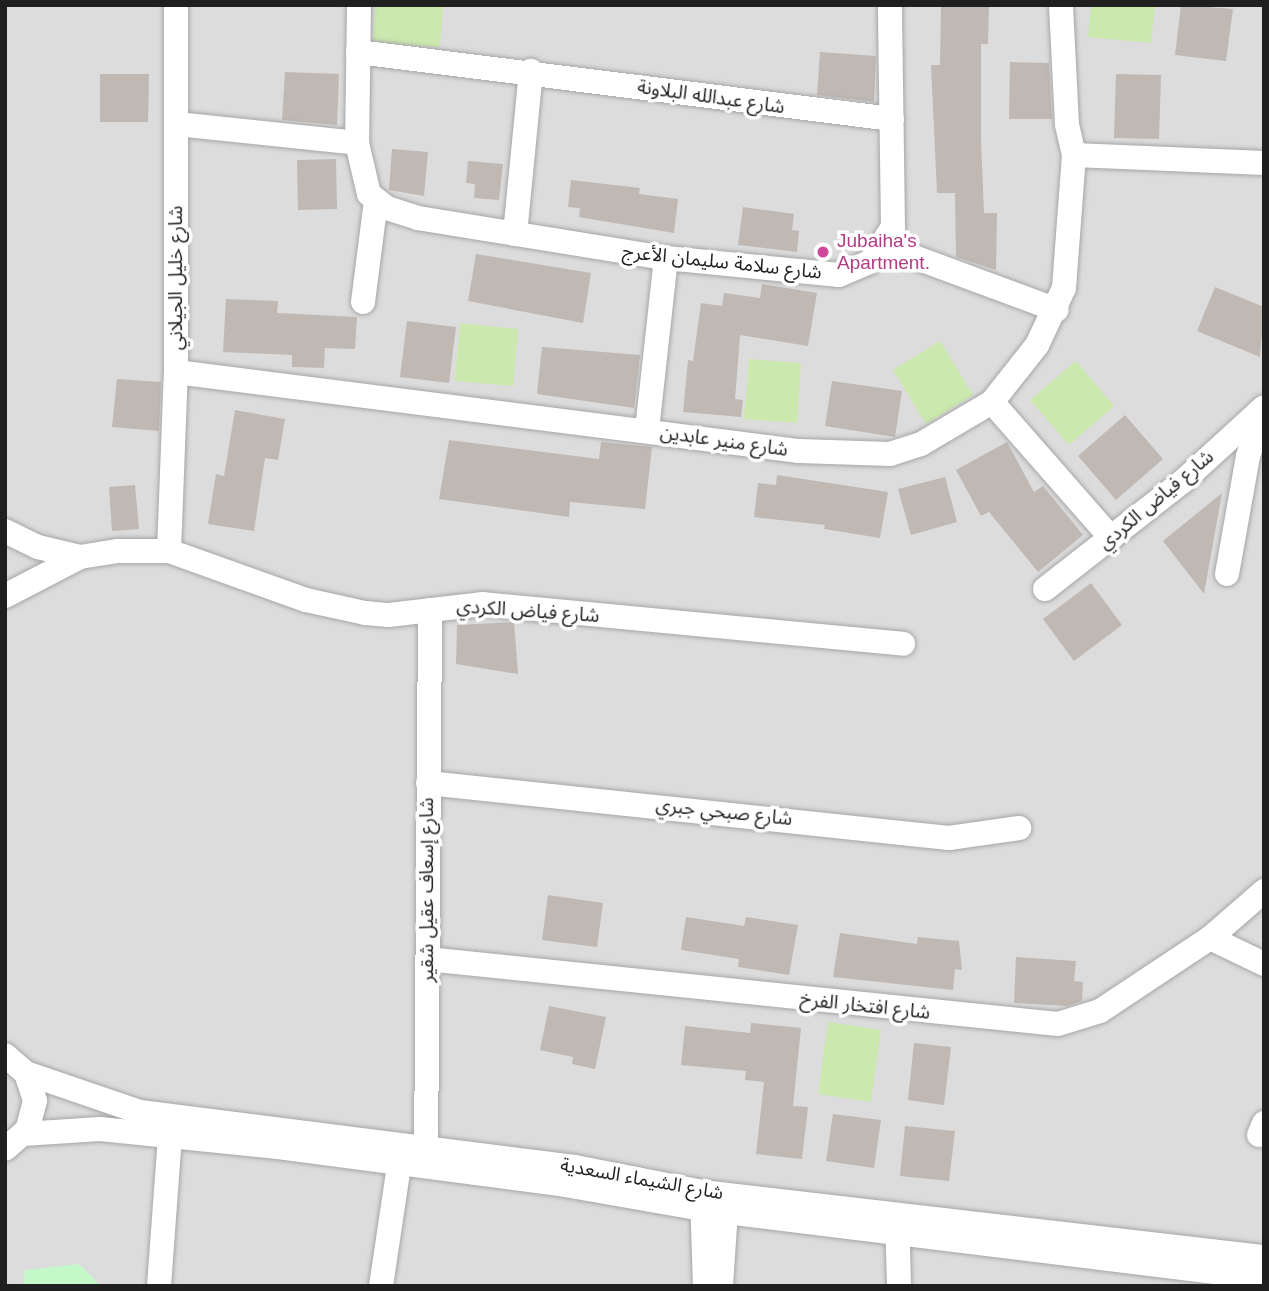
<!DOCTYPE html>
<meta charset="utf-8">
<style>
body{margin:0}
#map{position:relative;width:1269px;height:1291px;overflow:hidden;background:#f0ece6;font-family:Helvetica,"Noto Sans Arabic",sans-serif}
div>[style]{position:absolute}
.residential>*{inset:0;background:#dddcdc}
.grass>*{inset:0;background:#cbe8ae}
.park>*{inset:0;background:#c5f8c9}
.building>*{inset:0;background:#c0b8b2}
.roads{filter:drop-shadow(0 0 2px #a6a6a6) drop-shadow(0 0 2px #a6a6a6)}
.minor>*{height:24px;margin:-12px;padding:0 12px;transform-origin:12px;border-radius:12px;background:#fff}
.dots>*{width:19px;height:19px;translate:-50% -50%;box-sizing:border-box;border:4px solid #fff;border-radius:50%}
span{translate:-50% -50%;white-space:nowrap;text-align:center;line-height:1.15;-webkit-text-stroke:7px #fff;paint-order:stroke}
.street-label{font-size:19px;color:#1f1f1f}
.hotel-label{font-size:19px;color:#b23c85}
.left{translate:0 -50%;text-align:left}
.frame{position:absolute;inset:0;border:7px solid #1f1f1f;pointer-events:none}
</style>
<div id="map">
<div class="residential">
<div style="clip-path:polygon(5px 5px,1264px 5px,1264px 1286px,5px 1286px)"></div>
</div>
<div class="grass">
<div style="clip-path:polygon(375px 5px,443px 5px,440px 47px,373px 43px)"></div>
<div style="clip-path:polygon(1091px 5px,1155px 5px,1151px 43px,1088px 37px)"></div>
<div style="clip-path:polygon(460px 323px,518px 329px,513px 386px,455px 381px)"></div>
<div style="clip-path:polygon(940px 341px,973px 395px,926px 424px,893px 370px)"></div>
<div style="clip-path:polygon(749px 359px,801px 363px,797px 423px,744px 419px)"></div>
<div style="clip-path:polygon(1076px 361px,1114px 406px,1069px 445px,1030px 400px)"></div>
<div style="clip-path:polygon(828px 1022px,881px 1030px,871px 1102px,818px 1094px)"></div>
</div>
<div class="park">
<div style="clip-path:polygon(79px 1264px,101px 1286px,23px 1286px,25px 1270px)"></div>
</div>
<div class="building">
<div style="clip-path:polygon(941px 5px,989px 5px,988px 44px,981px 44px,981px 141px,984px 213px,997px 213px,996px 270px,956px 257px,955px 193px,937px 193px,931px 65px,940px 65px)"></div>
<div style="clip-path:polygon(1181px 5px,1233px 9px,1226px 61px,1175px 55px)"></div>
<div style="clip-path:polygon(820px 52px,876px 56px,874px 102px,817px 95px)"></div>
<div style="clip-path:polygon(1010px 62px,1049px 63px,1052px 119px,1009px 119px)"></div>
<div style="clip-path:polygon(285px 72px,339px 74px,337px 125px,282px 120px)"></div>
<div style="clip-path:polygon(100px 74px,149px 74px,148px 122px,100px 122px)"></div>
<div style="clip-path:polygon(1116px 74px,1161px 75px,1159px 139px,1114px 138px)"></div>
<div style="clip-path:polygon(392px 149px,428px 152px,424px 196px,389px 190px)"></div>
<div style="clip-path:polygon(336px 159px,337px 209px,298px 210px,297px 160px)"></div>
<div style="clip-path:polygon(468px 161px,503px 164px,499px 200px,474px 198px,475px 184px,466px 183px)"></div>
<div style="clip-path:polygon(571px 180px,640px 188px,639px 194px,678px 199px,674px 233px,579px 217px,580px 208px,568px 207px)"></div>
<div style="clip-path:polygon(743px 207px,794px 214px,792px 230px,799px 231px,797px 252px,738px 245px)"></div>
<div style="clip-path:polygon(476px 254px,591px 273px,583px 323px,468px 301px)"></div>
<div style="clip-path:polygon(762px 284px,817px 293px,808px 346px,740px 335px,735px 399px,743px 400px,741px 417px,683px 412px,688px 360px,693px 361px,701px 303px,722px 306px,724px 293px,760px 298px)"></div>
<div style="clip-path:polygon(1215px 287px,1264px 307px,1260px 357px,1197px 331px)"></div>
<div style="clip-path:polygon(226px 299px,278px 301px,277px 313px,357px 317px,355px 349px,325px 348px,324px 368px,292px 367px,292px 355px,223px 352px)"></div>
<div style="clip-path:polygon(407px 321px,456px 327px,449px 383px,400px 377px)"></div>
<div style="clip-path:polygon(542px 347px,640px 355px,634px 408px,537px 394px)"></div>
<div style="clip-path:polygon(117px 379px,161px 382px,159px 431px,112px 427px)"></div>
<div style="clip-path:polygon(832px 381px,902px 391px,895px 437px,825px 426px)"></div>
<div style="clip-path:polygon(235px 410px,285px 419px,278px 460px,265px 458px,254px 531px,208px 524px,216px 474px,224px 476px)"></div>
<div style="clip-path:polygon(1125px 415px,1163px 459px,1116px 500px,1078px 456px)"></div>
<div style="clip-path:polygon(449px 440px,599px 459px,601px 442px,652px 447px,645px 509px,570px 502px,569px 517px,439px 499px)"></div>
<div style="clip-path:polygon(1007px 442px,1034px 492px,1043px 486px,1083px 535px,1038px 572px,989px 512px,981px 516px,956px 470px)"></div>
<div style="clip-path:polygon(777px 475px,888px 492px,880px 538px,824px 529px,825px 525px,754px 517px,758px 483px,776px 485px)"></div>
<div style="clip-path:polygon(945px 477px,957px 522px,911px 535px,898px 489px)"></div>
<div style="clip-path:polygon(135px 485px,139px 529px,112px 531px,109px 487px)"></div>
<div style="clip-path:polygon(1222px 493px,1204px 594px,1163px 541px)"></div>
<div style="clip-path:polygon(1091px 583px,1122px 625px,1074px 661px,1043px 619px)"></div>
<div style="clip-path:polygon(514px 622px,518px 674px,456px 664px,457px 625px)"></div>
<div style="clip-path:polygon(548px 895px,603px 903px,597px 947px,542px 940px)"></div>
<div style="clip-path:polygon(686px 917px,744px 926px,746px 917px,798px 925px,789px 975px,738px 967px,739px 959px,681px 950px)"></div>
<div style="clip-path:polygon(840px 933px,917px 944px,918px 937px,959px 941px,962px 970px,955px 969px,953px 990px,833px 977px)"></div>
<div style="clip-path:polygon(1016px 957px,1076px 961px,1074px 981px,1083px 982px,1082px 1001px,1067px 1006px,1014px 1003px)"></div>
<div style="clip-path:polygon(549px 1006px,606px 1017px,595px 1069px,572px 1064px,573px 1057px,540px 1050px)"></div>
<div style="clip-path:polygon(751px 1023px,801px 1028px,793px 1106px,808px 1107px,802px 1159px,756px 1154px,764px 1082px,745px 1080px,746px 1071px,681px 1065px,685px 1026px,750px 1033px)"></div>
<div style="clip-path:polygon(914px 1043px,951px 1047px,944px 1105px,908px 1100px)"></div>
<div style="clip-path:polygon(833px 1114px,881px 1120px,874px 1168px,826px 1161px)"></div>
<div style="clip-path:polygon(905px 1126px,955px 1131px,949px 1181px,900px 1176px)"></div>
</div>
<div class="roads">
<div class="minor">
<div style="left:359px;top:5px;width:138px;rotate:90.8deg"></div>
<div style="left:357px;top:143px;width:52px;rotate:76.8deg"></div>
<div style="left:369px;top:194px;width:23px;rotate:38deg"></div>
<div style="left:387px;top:208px;width:33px;rotate:18deg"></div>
<div style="left:418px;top:218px;width:251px;rotate:9.2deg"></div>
<div style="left:666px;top:258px;width:174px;rotate:5.6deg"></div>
<div style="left:839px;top:275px;width:34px;rotate:-23deg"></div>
<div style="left:870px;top:262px;width:42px;rotate:-56.7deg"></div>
<div style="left:893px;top:227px;width:222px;rotate:-90.8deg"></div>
<div style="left:358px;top:52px;width:538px;rotate:7.15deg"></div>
<div style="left:177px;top:124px;width:181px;rotate:6deg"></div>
<div style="left:1074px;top:155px;width:190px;rotate:2.4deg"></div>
<div style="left:515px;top:234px;width:164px;rotate:-84.4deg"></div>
<div style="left:884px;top:246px;width:184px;rotate:20.3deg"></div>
<div style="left:363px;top:302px;width:102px;rotate:-82.7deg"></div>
<div style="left:176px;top:372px;width:628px;rotate:7.23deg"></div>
<div style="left:799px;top:451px;width:91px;rotate:1.9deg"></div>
<div style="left:890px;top:454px;width:33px;rotate:-18deg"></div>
<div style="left:921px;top:444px;width:82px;rotate:-30.6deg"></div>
<div style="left:992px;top:402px;width:73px;rotate:-51.7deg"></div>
<div style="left:1037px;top:345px;width:63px;rotate:-64.7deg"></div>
<div style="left:1064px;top:288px;width:133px;rotate:-85.7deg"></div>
<div style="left:1074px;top:155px;width:32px;rotate:-103deg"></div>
<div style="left:1067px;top:124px;width:119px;rotate:-92.9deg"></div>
<div style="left:992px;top:402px;width:181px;rotate:48.8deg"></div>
<div style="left:647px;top:430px;width:173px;rotate:-83.7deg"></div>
<div style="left:5px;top:531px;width:37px;rotate:26deg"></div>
<div style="left:38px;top:547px;width:43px;rotate:13.4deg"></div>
<div style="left:169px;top:551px;width:179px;rotate:-87.8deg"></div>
<div style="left:176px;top:372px;width:367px;rotate:-90deg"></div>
<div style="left:1227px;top:574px;width:120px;rotate:-79.9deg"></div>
<div style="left:1248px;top:456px;width:47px;rotate:-70deg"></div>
<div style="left:1045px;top:589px;width:174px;rotate:-38deg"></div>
<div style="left:1182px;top:482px;width:111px;rotate:-42.4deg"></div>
<div style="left:5px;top:596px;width:85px;rotate:-27.5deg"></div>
<div style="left:80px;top:557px;width:37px;rotate:-9deg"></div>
<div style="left:117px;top:551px;width:52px"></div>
<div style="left:169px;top:551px;width:145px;rotate:19.7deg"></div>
<div style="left:306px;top:600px;width:60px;rotate:12.4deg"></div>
<div style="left:365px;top:613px;width:24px;rotate:5deg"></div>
<div style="left:389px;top:615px;width:95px;rotate:-6.7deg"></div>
<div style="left:483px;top:604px;width:422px;rotate:5.4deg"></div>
<div style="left:428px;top:783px;width:524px;rotate:6.03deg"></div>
<div style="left:949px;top:838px;width:71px;rotate:-8.1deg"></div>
<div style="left:1210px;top:938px;width:60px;rotate:25.7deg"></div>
<div style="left:427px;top:959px;width:634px;rotate:5.88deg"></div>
<div style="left:1058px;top:1024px;width:44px;rotate:-17.2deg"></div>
<div style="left:1100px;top:1011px;width:132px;rotate:-33.6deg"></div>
<div style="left:1210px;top:938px;width:72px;rotate:-41deg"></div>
<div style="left:5px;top:1055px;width:28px;rotate:41deg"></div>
<div style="left:26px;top:1073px;width:29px;rotate:72deg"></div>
<div style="left:35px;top:1101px;width:30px;rotate:105deg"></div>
<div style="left:27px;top:1130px;width:29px;rotate:139deg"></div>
<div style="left:26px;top:1073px;width:120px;rotate:18.9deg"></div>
<div style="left:140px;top:1112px;width:438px;rotate:7.2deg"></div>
<div style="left:575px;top:1167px;width:129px;rotate:11.1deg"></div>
<div style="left:702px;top:1192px;width:566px;rotate:6.6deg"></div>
<div style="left:23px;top:1134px;width:77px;rotate:-3.7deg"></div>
<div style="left:100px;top:1129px;width:179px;rotate:5.8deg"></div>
<div style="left:278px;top:1147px;width:290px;rotate:7.5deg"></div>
<div style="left:565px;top:1185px;width:139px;rotate:9.9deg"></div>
<div style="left:702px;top:1209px;width:566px;rotate:7deg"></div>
<div style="left:1259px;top:1135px;width:13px;rotate:-67deg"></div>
<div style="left:426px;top:1161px;width:551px;rotate:-89.58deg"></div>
<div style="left:702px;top:1193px;width:93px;rotate:88.2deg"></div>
<div style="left:897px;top:1217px;width:69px;rotate:88.3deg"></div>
<div style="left:159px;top:1286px;width:151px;rotate:-85.8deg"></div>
<div style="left:381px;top:1286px;width:122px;rotate:-81.5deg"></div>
<div style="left:721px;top:1286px;width:90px;rotate:-86.2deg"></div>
</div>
</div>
<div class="dots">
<div style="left:823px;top:252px;background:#d1479c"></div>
</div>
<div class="street-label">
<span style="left:711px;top:97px;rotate:8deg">شارع عبدالله البلاونة</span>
<span style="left:722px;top:262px;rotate:6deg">شارع سلامة سليمان الأعرج</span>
<span style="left:176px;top:278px;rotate:-90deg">شارع خليل الجيلاني</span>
<span style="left:724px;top:441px;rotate:8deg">شارع منير عابدين</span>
<span style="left:1156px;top:500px;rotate:-40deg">شارع فياض الكردي</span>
<span style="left:528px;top:611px;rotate:4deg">شارع فياض الكردي</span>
<span style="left:724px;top:812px;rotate:6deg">شارع صبحي جبري</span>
<span style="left:427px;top:890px;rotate:-90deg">شارع إسعاف عقيل شقير</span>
<span style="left:865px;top:1006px;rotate:6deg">شارع افتخار الفرخ</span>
<span style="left:642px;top:1179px;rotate:10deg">شارع الشيماء السعدية</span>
</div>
<div class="hotel-label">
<span class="left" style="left:837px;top:252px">Jubaiha's<br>Apartment.</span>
</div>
<div class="frame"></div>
</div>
